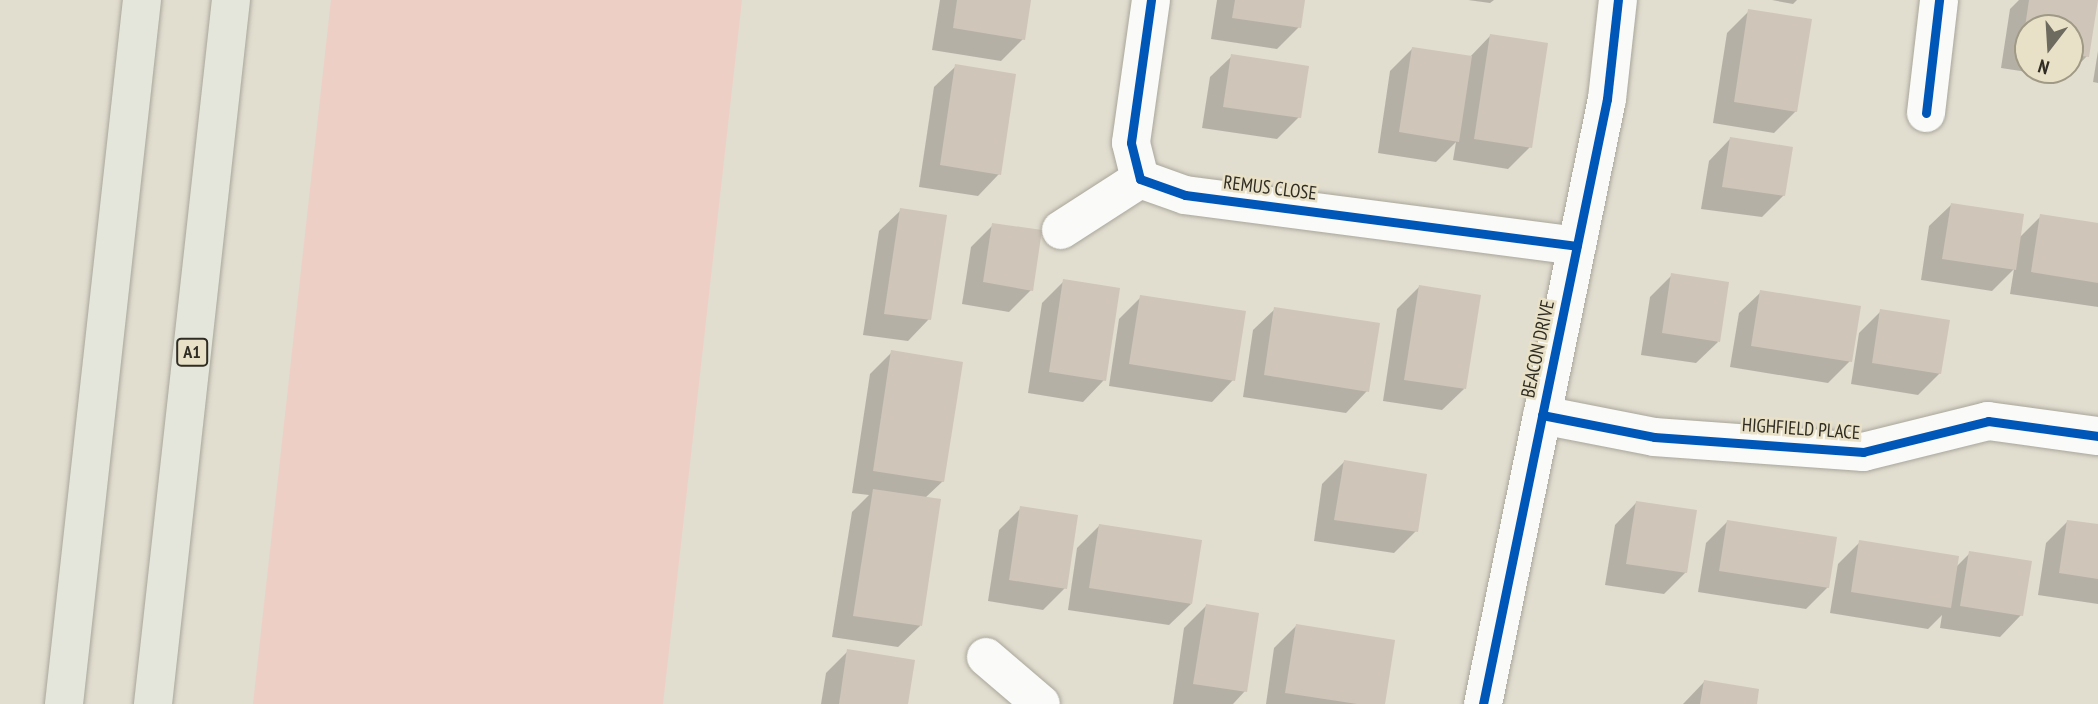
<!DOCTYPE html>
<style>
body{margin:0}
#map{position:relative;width:2098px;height:704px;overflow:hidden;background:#e1ddcf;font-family:"PT Sans Narrow",sans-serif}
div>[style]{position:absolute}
.green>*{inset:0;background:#eecfc5}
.shadow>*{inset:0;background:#0003}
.building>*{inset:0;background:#cfc5b9}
.roads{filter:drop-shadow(0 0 2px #a9a69b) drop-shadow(0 0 2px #a9a69b)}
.minor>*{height:38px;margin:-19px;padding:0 19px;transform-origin:19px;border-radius:19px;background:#fafaf8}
.highway>*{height:38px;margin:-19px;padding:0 19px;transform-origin:19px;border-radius:19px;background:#e4e6db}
.cycleway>*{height:9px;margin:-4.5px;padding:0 4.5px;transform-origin:4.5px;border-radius:4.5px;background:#0057b8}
span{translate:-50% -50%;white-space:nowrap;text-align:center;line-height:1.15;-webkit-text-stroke:5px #e9e1c7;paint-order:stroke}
.shield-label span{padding:2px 5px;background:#e9e1c7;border:2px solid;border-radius:5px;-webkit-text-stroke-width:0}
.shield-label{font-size:18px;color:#2f2c23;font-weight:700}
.street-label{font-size:19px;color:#2f2c23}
.north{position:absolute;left:2014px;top:14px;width:70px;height:70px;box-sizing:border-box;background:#e9e1c7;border:2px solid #9f9985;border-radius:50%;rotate:197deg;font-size:19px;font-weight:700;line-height:28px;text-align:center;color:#2f2c23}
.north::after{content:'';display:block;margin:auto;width:24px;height:32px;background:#6d6a5f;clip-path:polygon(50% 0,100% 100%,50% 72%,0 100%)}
</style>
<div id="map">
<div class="green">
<div style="clip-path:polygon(331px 0,742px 0,663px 704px,253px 704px)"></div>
</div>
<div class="shadow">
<div style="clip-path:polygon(940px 0,1029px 0,1023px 39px,1001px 61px,932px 50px)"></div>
<div style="clip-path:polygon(1217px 0,1303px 0,1299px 27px,1277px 49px,1211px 39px)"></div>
<div style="clip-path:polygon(1468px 0,1494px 0,1490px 3px)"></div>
<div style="clip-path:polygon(1772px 0,1797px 0,1793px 4px)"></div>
<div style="clip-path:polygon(evenodd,2019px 0,2096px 0,2087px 56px,2066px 78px,2001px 68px,2010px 9px,2019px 0,2028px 28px,2070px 28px,2070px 70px,2028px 70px,2028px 28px)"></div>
<div style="clip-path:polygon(1749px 11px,1796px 111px,1774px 133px,1713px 123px,1727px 33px)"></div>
<div style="clip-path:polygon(1490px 36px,1530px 147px,1508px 169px,1453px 160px,1456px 142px,1436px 162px,1378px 153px,1390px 71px,1412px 49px,1469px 58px)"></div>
<div style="clip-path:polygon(2098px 51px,2098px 83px,2093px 82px)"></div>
<div style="clip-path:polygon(1232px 56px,1299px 117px,1277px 139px,1202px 128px,1210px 77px)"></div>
<div style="clip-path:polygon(956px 66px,999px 174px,978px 196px,919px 187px,934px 87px)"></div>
<div style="clip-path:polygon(1730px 139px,1784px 195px,1762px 217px,1701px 209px,1709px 161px)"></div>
<div style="clip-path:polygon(1951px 205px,2019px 238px,2041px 216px,2098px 225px,2098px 307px,2010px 294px,2014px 269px,1992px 291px,1921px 280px,1929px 226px)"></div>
<div style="clip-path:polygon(901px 210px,929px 319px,908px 341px,863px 335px,879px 231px)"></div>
<div style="clip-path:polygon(993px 225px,1031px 290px,1009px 312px,962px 304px,971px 247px)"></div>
<div style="clip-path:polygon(1672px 275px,1718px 342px,1696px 363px,1641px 355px,1650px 297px)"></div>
<div style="clip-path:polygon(1064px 281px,1104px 380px,1083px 402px,1028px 393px,1042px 303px)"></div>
<div style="clip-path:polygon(1419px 287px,1464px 389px,1442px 410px,1383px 401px,1397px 309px)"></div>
<div style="clip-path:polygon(1761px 292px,1850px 361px,1828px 383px,1730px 367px,1739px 313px)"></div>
<div style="clip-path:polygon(1141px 297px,1233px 380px,1212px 402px,1109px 386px,1119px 319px)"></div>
<div style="clip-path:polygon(1275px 309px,1367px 391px,1346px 413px,1243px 397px,1253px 330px)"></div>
<div style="clip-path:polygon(1881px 311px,1940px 373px,1918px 395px,1851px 384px,1859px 333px)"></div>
<div style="clip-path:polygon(892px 352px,943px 481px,925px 498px,920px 626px,898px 647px,832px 637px,852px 512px,869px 495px,852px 493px,870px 374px)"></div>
<div style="clip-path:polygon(1344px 462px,1416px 531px,1394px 553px,1314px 541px,1322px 484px)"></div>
<div style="clip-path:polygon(1636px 503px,1686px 572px,1664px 594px,1605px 585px,1615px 525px)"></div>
<div style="clip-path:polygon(1021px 508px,1065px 588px,1043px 610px,988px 601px,999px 530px)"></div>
<div style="clip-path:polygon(1728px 521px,1828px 587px,1806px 609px,1698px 592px,1706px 543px)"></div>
<div style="clip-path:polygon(2068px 521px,2098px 526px,2098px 604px,2038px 595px,2046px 543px)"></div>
<div style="clip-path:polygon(1099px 526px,1191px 604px,1169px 625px,1068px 610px,1077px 548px)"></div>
<div style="clip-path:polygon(1860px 542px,1956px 567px,1970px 553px,2021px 615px,2000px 637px,1940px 628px,1942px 615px,1928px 629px,1830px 613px,1838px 564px)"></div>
<div style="clip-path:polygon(1206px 606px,1245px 691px,1233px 704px,1173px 704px,1184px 628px)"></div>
<div style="clip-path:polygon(1296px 626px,1383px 704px,1266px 704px,1274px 648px)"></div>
<div style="clip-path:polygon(848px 651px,907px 704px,821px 704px,826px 673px)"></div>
<div style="clip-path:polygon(1705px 681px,1755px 704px,1683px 704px)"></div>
</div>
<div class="building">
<div style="clip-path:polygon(957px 0,1031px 0,1025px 40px,953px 28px)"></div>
<div style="clip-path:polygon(1235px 0,1305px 0,1301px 28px,1232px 18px)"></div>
<div style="clip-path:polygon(2029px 0,2098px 0,2089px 57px,2070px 54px,2070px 28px,2028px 28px,2028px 48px,2022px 47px)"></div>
<div style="clip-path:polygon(1748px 9px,1812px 19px,1797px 112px,1734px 102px)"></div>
<div style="clip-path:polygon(1490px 34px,1548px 43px,1532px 148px,1474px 139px)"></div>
<div style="clip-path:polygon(1412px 47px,1472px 56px,1459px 142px,1399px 132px)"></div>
<div style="clip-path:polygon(1231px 54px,1309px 66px,1301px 118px,1223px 107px)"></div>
<div style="clip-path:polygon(955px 64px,1016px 74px,1001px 175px,940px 165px)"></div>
<div style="clip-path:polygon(1730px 137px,1793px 147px,1785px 196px,1722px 187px)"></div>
<div style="clip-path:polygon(1951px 203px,2024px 214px,2016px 270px,1942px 259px)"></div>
<div style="clip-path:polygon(900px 208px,947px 215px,931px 320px,884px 314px)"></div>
<div style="clip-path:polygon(2040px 214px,2098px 223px,2098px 283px,2031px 272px)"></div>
<div style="clip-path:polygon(992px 223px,1042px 230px,1033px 291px,983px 282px)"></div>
<div style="clip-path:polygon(1671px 273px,1729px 282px,1720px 342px,1662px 333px)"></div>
<div style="clip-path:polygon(1063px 279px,1120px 288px,1106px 381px,1049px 372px)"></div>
<div style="clip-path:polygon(1419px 285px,1481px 295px,1466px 389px,1404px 380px)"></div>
<div style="clip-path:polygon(1760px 290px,1861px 306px,1852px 362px,1751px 346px)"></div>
<div style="clip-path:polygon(1140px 295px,1246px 311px,1235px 381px,1129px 364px)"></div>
<div style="clip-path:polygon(1274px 307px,1380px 323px,1369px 392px,1264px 375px)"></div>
<div style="clip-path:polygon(1880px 309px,1950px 320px,1941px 374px,1872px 363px)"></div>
<div style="clip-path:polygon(891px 350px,963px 362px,944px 482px,873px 471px)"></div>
<div style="clip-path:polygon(1344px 460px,1427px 474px,1418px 532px,1334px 520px)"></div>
<div style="clip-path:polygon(873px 489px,941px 499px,922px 626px,853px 616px)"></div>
<div style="clip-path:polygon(1636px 501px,1697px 510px,1687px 573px,1626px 564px)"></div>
<div style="clip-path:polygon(1020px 506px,1078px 515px,1067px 589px,1009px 580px)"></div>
<div style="clip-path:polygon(1727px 520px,1837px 537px,1829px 588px,1719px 571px)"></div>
<div style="clip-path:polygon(2067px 520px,2098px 524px,2098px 579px,2059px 573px)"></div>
<div style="clip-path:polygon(1099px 524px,1202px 540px,1192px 604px,1089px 588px)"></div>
<div style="clip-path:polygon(1859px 540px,1959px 556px,1951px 608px,1851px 592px)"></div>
<div style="clip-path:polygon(1969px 551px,2032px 561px,2023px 616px,1960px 606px)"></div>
<div style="clip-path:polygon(1206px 604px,1259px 613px,1247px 692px,1193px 684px)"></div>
<div style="clip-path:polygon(1296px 624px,1395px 640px,1385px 704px,1357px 704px,1285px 693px)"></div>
<div style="clip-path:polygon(847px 649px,915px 660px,908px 704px,839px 704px)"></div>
<div style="clip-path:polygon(1704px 680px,1759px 689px,1757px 704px,1700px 704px)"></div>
</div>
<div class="roads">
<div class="minor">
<div style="left:1151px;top:0;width:144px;rotate:98deg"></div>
<div style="left:1131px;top:143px;width:37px;rotate:76deg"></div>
<div style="left:1140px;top:179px;width:48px;rotate:19.6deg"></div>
<div style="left:1185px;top:195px;width:395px;rotate:7.4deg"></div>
<div style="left:1926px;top:113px;width:114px;rotate:-83.4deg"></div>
<div style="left:1061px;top:230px;width:94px;rotate:-32.8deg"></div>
<div style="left:1542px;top:415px;width:114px;rotate:11.1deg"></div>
<div style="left:1654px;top:437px;width:210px;rotate:4.1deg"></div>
<div style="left:1863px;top:452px;width:129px;rotate:-13.9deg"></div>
<div style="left:1988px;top:421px;width:111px;rotate:7.8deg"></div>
<div style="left:986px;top:657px;width:72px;rotate:40.5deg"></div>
<div style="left:1483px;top:704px;width:618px;rotate:-78.42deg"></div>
<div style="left:1607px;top:99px;width:100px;rotate:-83.7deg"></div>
</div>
<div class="highway">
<div style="left:64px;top:704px;width:708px;rotate:-83.68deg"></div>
<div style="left:153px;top:704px;width:708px;rotate:-83.68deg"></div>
</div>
</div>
<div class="cycleway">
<div style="left:1151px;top:0;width:144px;rotate:98deg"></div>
<div style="left:1131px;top:143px;width:37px;rotate:76deg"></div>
<div style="left:1140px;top:179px;width:48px;rotate:19.6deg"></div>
<div style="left:1185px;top:195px;width:395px;rotate:7.4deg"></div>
<div style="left:1926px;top:113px;width:114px;rotate:-83.4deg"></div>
<div style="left:1542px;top:415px;width:114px;rotate:11.1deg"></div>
<div style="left:1654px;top:437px;width:210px;rotate:4.1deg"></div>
<div style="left:1863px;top:452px;width:129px;rotate:-13.9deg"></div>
<div style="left:1988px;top:421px;width:111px;rotate:7.8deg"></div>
<div style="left:1483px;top:704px;width:618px;rotate:-78.42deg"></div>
<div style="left:1607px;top:99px;width:100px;rotate:-83.7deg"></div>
</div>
<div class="shield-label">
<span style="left:192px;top:352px">A1</span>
</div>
<div class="street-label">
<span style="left:1270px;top:188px;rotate:7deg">REMUS CLOSE</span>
<span style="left:1538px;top:349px;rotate:-78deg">BEACON DRIVE</span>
<span style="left:1801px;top:429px;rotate:4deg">HIGHFIELD PLACE</span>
</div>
<div class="north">N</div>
</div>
